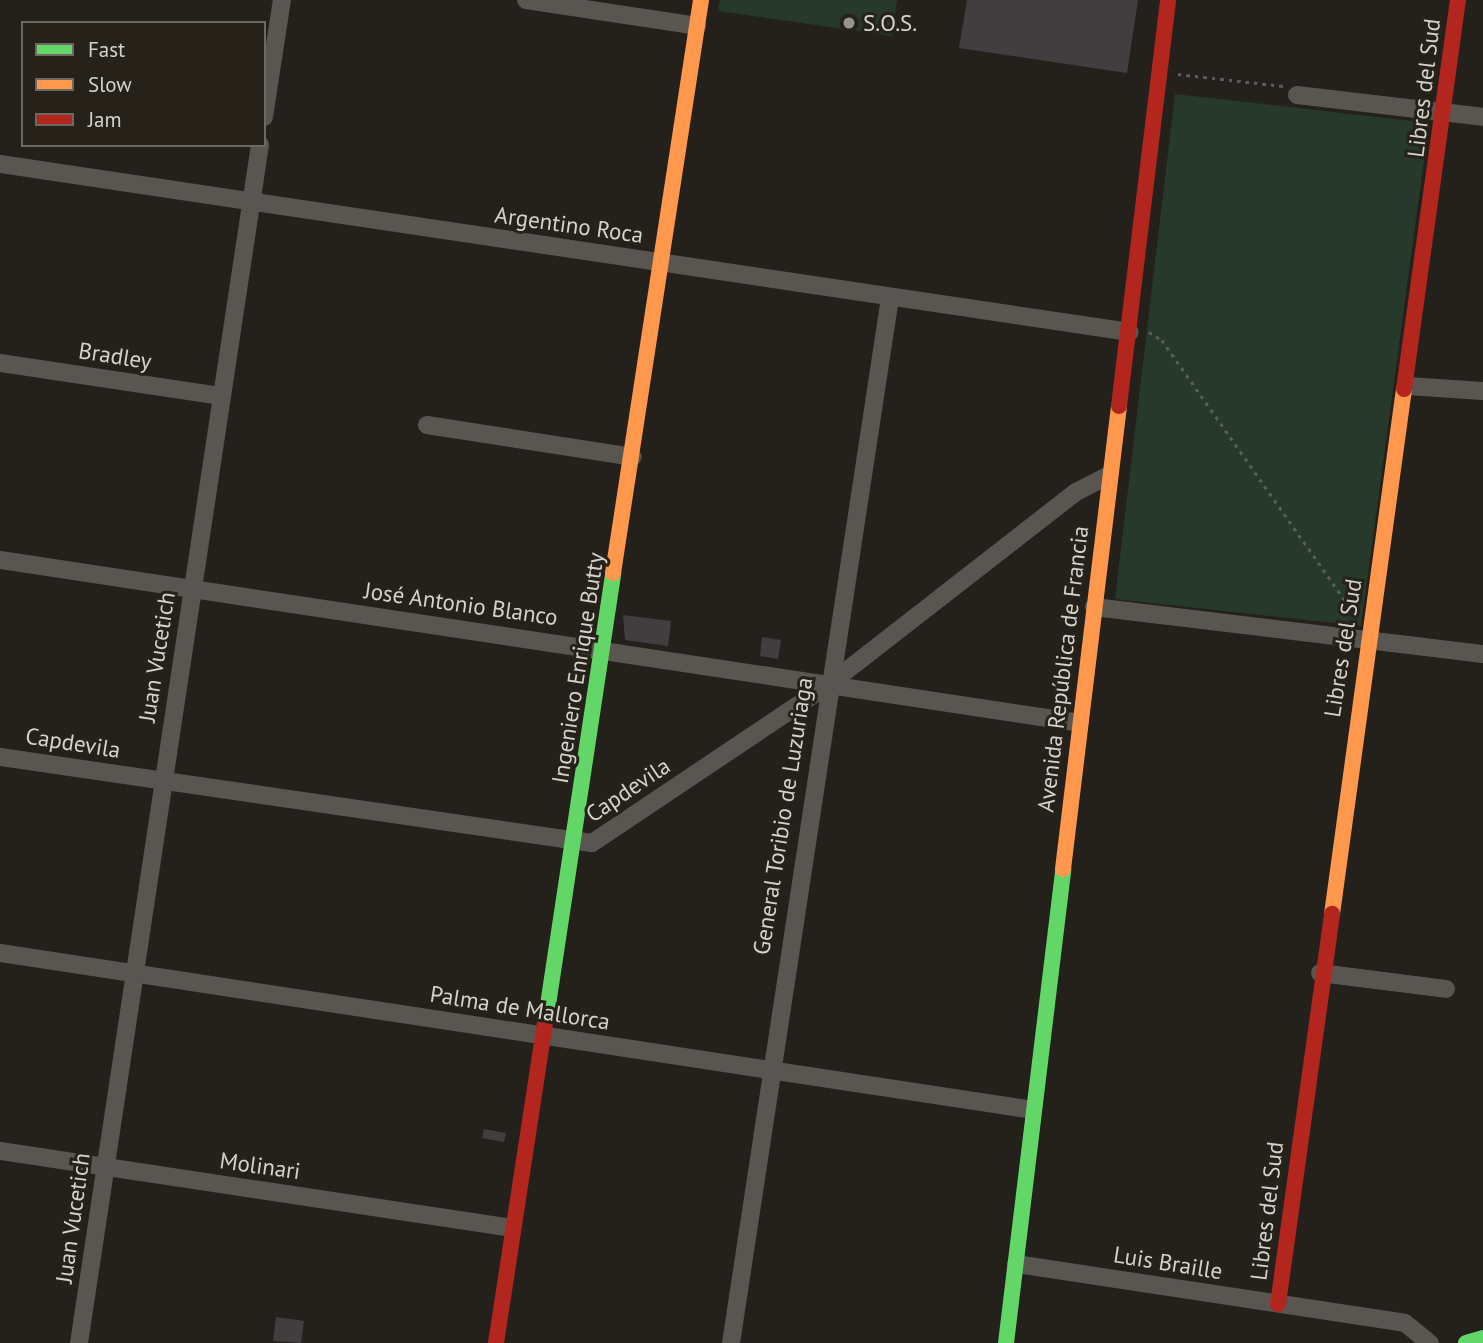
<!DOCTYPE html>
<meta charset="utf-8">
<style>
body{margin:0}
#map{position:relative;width:1483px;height:1343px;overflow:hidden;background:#24211c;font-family:"PT Sans",sans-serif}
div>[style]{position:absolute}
.green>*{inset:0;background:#26392a}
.building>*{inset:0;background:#423e3f}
.path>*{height:2.5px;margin-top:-1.25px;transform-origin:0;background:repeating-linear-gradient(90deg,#5d5b58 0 3.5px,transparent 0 8.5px)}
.street>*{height:18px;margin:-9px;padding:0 9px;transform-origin:9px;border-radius:9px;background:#595652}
.fast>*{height:16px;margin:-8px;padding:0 8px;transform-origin:8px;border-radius:8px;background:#63d668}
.slow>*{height:16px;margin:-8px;padding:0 8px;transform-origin:8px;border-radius:8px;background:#ff974d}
.jam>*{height:16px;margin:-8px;padding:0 8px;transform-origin:8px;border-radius:8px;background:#b3261e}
.dots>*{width:19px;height:19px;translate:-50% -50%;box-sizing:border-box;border:4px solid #272219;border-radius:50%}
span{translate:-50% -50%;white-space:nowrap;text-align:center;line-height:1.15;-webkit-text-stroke:6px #272219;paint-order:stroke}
.poi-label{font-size:23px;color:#d5d2cc}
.left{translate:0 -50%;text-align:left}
.street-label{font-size:23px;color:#d5d2cc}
.legend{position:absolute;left:21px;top:21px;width:245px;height:126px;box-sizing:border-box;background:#272219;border:2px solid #6d6861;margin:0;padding:9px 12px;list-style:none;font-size:21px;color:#d5d2cc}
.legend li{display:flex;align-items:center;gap:14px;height:35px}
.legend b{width:35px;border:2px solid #6d6861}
</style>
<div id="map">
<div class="green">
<div style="clip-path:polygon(720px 0,897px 0,892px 36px,718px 11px)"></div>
<div style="clip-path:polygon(1175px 94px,1429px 123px,1361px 626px,1115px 599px)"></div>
</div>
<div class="building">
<div style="clip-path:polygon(967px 0,1138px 0,1127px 73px,959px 48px)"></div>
<div style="clip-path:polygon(623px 615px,671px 621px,668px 646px,625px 640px)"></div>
<div style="clip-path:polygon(762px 637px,781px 640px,778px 659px,760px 656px)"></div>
<div style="clip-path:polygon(484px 1129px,506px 1133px,504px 1142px,482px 1138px)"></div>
<div style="clip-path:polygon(276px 1317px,304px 1321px,301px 1343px,273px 1341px)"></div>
</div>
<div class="path">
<div style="left:1178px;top:74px;width:106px;rotate:6.5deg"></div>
<div style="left:1149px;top:332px;width:15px;rotate:32deg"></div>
<div style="left:1162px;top:340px;width:330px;rotate:54.9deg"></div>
</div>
<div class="street">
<div style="left:526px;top:0;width:173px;rotate:8.6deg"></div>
<div style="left:1297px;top:95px;width:187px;rotate:6.7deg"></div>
<div style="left:264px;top:117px;width:118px;rotate:-81.3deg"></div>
<div style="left:0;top:164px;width:1142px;rotate:8.46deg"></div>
<div style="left:0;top:363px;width:224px;rotate:8.5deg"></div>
<div style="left:1408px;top:386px;width:75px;rotate:3.8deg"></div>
<div style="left:427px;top:425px;width:208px;rotate:8.8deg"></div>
<div style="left:0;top:560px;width:1092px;rotate:8.58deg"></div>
<div style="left:1094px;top:607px;width:392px;rotate:6.9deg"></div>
<div style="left:0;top:757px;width:598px;rotate:8.27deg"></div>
<div style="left:592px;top:843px;width:284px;rotate:-33.8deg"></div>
<div style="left:828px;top:685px;width:314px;rotate:-37.9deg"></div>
<div style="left:1076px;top:492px;width:35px;rotate:-27deg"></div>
<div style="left:0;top:953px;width:1045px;rotate:8.64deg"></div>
<div style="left:1320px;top:973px;width:127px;rotate:7.2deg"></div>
<div style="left:0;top:1151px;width:518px;rotate:8.55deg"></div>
<div style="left:1016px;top:1264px;width:393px;rotate:8.6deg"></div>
<div style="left:1405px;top:1323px;width:32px;rotate:39deg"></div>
<div style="left:79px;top:1343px;width:1212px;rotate:-81.41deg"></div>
<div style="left:731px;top:1343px;width:1057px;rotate:-81.35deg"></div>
</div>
<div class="fast">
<div style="left:546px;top:1018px;width:450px;rotate:-81.4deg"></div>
<div style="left:1006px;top:1343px;width:477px;rotate:-83.1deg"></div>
<div style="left:1466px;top:1343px;width:18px;rotate:-16deg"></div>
</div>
<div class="slow">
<div style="left:613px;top:573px;width:580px;rotate:-81.27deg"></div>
<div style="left:1063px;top:869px;width:466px;rotate:-83.1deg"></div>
<div style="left:1332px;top:914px;width:530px;rotate:-82.19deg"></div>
</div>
<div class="jam">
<div style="left:1404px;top:389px;width:393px;rotate:-82.1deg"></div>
<div style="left:1119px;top:406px;width:409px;rotate:-83.1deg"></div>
<div style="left:1278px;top:1304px;width:394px;rotate:-82.1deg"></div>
<div style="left:496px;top:1343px;width:329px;rotate:-81.3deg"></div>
</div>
<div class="dots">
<div style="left:849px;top:23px;background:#97948e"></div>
</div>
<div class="poi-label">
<span class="left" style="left:863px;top:23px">S.O.S.</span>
</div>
<div class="street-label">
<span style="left:1424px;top:88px;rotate:-83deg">Libres del Sud</span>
<span style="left:569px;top:225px;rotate:8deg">Argentino Roca</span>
<span style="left:115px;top:356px;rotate:9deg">Bradley</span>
<span style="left:461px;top:604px;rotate:8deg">José Antonio Blanco</span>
<span style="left:1343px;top:648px;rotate:-81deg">Libres del Sud</span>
<span style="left:157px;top:657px;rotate:-81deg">Juan Vucetich</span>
<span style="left:578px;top:668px;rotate:-81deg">Ingeniero Enrique Butty</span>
<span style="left:1063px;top:669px;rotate:-83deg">Avenida República de Francia</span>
<span style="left:73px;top:743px;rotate:9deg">Capdevila</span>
<span style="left:628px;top:790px;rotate:-34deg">Capdevila</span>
<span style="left:783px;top:816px;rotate:-81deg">General Toribio de Luzuriaga</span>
<span style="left:520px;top:1008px;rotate:9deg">Palma de Mallorca</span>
<span style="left:260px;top:1166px;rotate:8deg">Molinari</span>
<span style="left:1267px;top:1211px;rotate:-83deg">Libres del Sud</span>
<span style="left:73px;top:1218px;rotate:-82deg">Juan Vucetich</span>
<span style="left:1168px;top:1263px;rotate:9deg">Luis Braille</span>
</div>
<ul class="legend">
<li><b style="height:9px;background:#63d668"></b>Fast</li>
<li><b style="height:9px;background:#ff974d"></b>Slow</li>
<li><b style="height:9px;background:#b3261e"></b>Jam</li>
</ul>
</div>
